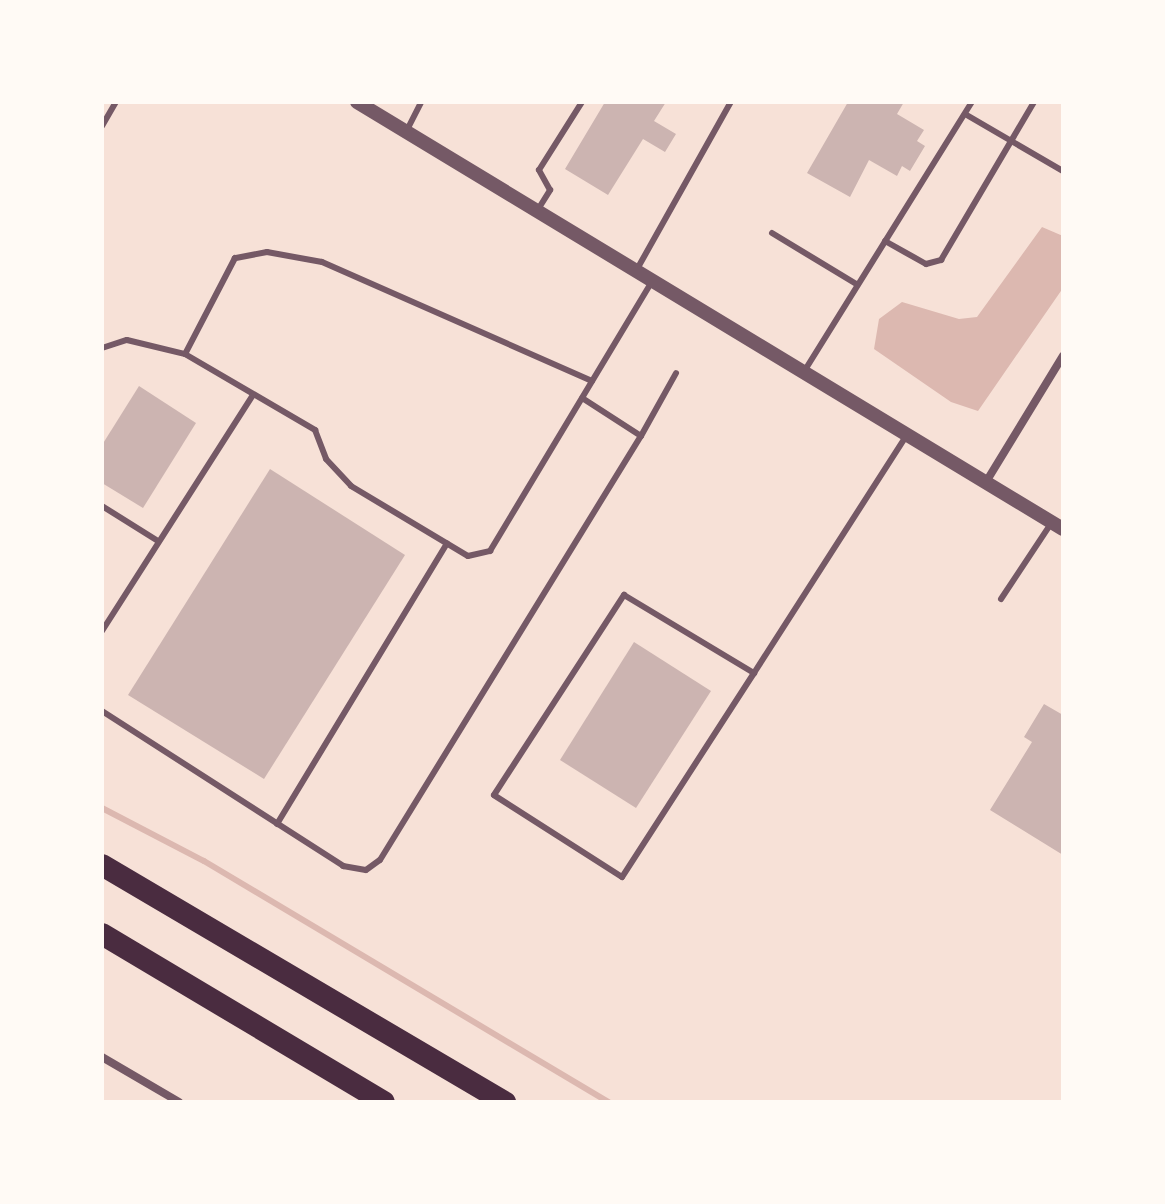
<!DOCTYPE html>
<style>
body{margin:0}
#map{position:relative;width:1165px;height:1204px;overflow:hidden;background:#f7e1d7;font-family:Ubuntu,sans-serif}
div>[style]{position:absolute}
.water>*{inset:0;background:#dcb8b0}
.stream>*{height:6px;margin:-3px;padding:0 3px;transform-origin:3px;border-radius:3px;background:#dcb8b0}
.building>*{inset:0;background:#ccb4b1}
.service>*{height:6px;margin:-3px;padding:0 3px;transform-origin:3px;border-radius:3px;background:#755966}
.minor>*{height:8px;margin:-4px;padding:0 4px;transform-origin:4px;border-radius:4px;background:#755966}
.tertiary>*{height:14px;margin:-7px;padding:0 7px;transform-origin:7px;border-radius:7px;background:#755966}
.motorway>*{height:22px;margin:-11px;padding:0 11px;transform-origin:11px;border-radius:11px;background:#4a2c40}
span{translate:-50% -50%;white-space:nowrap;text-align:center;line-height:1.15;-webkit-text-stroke:8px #fffaf5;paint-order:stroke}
.frame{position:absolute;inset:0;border:104px solid #fffaf5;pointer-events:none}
</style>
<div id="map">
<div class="water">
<div style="clip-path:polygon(1042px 227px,1063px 236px,1063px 288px,978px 411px,951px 402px,874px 349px,879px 319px,902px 302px,959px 319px,977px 317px)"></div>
</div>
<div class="stream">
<div style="left:102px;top:808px;width:115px;rotate:27.5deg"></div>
<div style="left:204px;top:861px;width:471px;rotate:30.8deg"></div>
</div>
<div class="building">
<div style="clip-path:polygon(605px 102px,666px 102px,654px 121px,676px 134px,665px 152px,643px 139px,608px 195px,565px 169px)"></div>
<div style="clip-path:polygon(848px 102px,904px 102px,897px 114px,924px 130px,917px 141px,925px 146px,910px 171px,902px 166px,897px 176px,869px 160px,850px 197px,807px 173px)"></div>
<div style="clip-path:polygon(139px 386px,196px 423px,143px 508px,102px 483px,102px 445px)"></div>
<div style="clip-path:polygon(270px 469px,405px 555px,264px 779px,128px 695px)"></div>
<div style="clip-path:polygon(634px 642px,711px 691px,636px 808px,560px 760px)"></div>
<div style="clip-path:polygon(1044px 704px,1063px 715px,1063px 855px,990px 810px,1032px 742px,1024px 737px)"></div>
</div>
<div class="service">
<div style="left:965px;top:114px;width:113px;rotate:30.2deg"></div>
<div style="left:102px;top:126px;width:28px;rotate:-60deg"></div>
<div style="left:406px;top:132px;width:34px;rotate:-63deg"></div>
<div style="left:537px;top:211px;width:25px;rotate:-58deg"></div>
<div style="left:550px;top:190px;width:23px;rotate:-119deg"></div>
<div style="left:539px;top:170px;width:80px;rotate:-57.7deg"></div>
<div style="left:772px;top:233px;width:100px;rotate:31.2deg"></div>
<div style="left:885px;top:241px;width:47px;rotate:29.3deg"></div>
<div style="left:926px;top:264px;width:16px;rotate:-15deg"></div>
<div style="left:941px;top:260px;width:183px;rotate:-59.5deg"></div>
<div style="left:636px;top:271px;width:194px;rotate:-60.7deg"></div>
<div style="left:102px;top:348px;width:26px;rotate:-18deg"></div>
<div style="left:127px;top:340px;width:60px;rotate:13.6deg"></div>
<div style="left:805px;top:370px;width:316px;rotate:-58.1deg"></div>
<div style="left:592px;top:381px;width:295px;rotate:-156.2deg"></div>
<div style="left:322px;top:262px;width:56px;rotate:-169.7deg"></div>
<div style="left:267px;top:252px;width:33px;rotate:169deg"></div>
<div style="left:235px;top:258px;width:108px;rotate:117.5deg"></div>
<div style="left:185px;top:354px;width:151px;rotate:30.3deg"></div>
<div style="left:315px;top:430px;width:31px;rotate:69deg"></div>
<div style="left:326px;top:459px;width:37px;rotate:47deg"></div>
<div style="left:351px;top:486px;width:136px;rotate:30.9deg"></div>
<div style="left:468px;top:556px;width:23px;rotate:-13deg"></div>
<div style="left:490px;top:551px;width:315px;rotate:-59deg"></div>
<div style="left:641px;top:436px;width:72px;rotate:-60.9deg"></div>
<div style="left:102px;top:506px;width:66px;rotate:32deg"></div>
<div style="left:1001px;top:599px;width:92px;rotate:-56.5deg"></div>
<div style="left:102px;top:631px;width:280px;rotate:-57.4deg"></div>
<div style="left:754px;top:673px;width:243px;rotate:122.9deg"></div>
<div style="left:622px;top:877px;width:152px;rotate:-147.4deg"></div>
<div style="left:494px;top:795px;width:239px;rotate:-57deg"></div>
<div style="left:624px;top:595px;width:152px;rotate:31deg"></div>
<div style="left:754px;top:673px;width:283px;rotate:-57.3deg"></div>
<div style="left:102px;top:711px;width:287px;rotate:32.7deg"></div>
<div style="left:343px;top:866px;width:23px;rotate:10deg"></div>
<div style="left:366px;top:870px;width:17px;rotate:-36deg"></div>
<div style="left:380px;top:860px;width:498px;rotate:-58.4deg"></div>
<div style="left:641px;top:436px;width:70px;rotate:-147.2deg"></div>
<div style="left:277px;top:824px;width:328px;rotate:-58.8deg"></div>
</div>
<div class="minor">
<div style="left:986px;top:482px;width:148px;rotate:-58.6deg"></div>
<div style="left:102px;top:1057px;width:89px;rotate:30.3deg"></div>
</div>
<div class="tertiary">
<div style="left:357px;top:102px;width:825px;rotate:31.17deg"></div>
</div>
<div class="motorway">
<div style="left:102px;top:865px;width:468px;rotate:30.5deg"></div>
<div style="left:102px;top:934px;width:328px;rotate:30.8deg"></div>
</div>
<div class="frame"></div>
</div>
